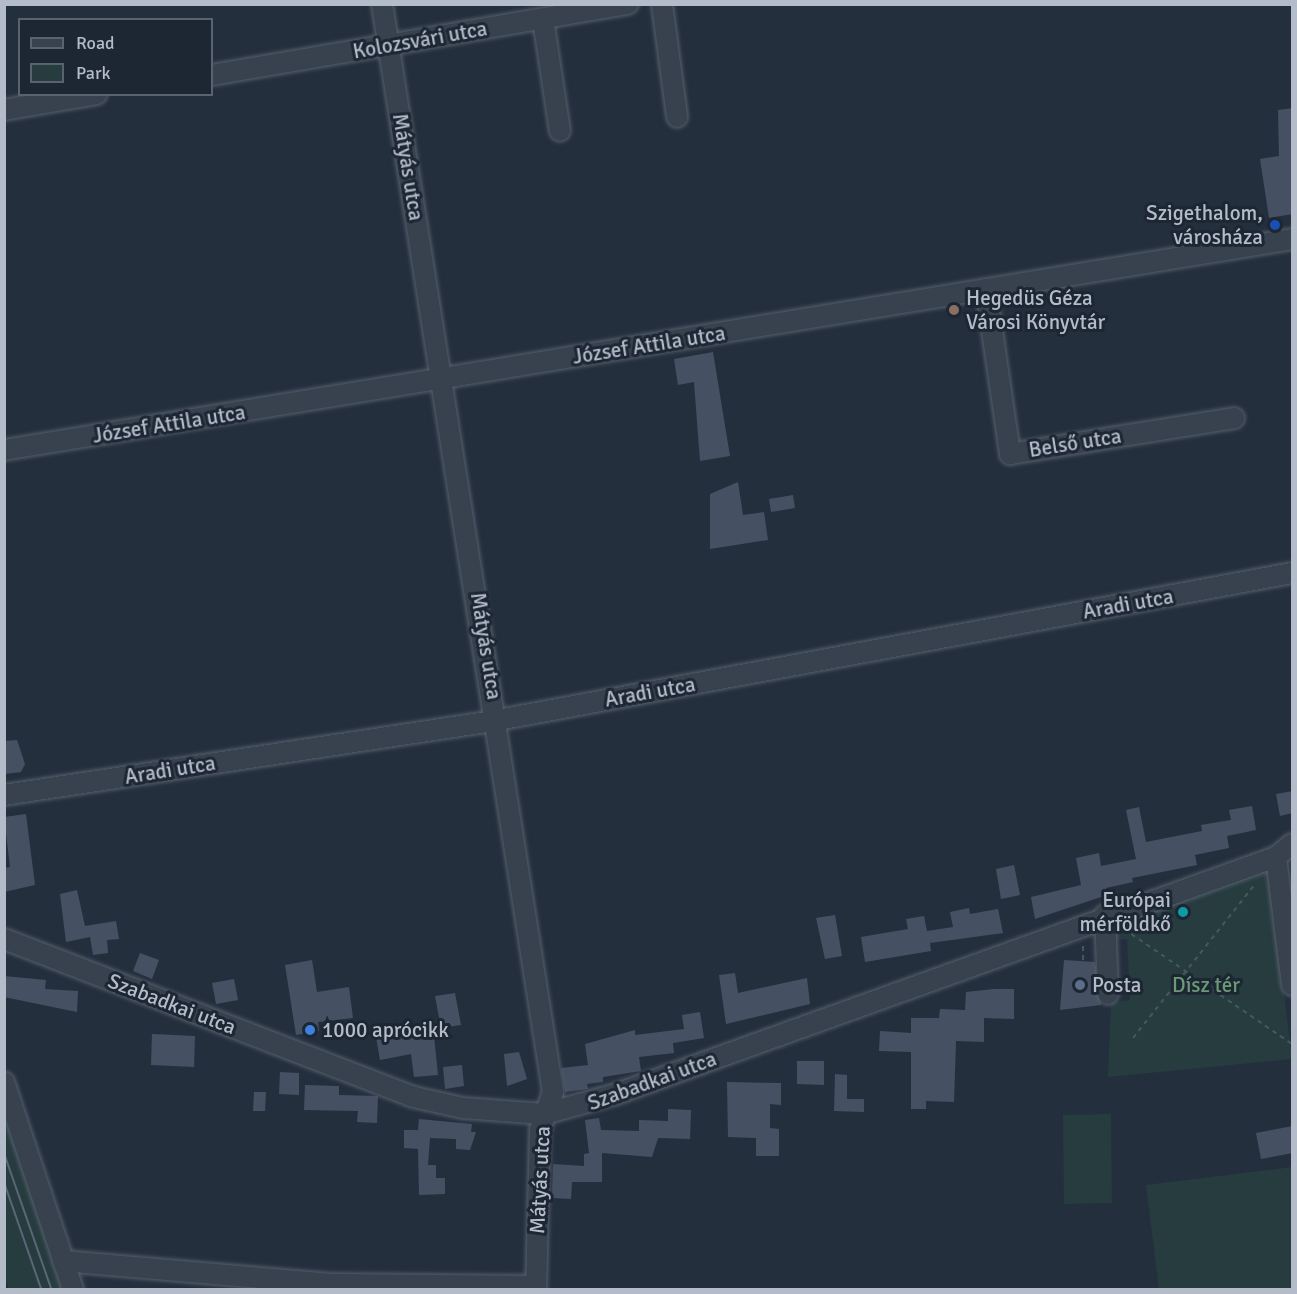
<!DOCTYPE html>
<meta charset="utf-8">
<style>
body{margin:0}
#map{position:relative;width:1297px;height:1294px;overflow:hidden;background:#242f3e;font-family:Signika,sans-serif}
div>[style]{position:absolute}
.green>*{inset:0;background:#263c3f}
.building>*{inset:0;background:#455162}
.path>*{height:2px;margin-top:-1px;transform-origin:0;background:repeating-linear-gradient(90deg,#44595c 0 4.5px,transparent 0 9px)}
.roads{filter:drop-shadow(0 0 2px #565f6c) drop-shadow(0 0 2px #565f6c)}
.minor>*{height:20px;margin:-10px;padding:0 10px;transform-origin:10px;border-radius:10px;background:#38414e}
.tram>*{height:1.5px;margin:-0.75px;padding:0 0.75px;transform-origin:0.75px;border-radius:0.75px;background:#5a6575}
.dots>*{width:16px;height:16px;translate:-50% -50%;box-sizing:border-box;border:3px solid #1d2633;border-radius:50%}
span{translate:-50% -50%;white-space:nowrap;text-align:center;line-height:1.15;-webkit-text-stroke:6px #1d2633;paint-order:stroke}
.street-label{font-size:21px;color:#b4bcc9}
.poi-label{font-size:21px;color:#b4bcc9}
.right{translate:-100% -50%;text-align:right}
.left{translate:0 -50%;text-align:left}
.park-label{font-size:21px;color:#6b9a76}
.frame{position:absolute;inset:0;border:6px solid #b4bcc9;pointer-events:none}
.legend{position:absolute;left:18px;top:18px;width:195px;height:78px;box-sizing:border-box;background:#1d2633;border:2px solid #59626f;margin:0;padding:8px 10px;list-style:none;font-size:18px;color:#b4bcc9}
.legend li{display:flex;align-items:center;gap:12px;height:30px}
.legend b{width:30px;border:2px solid #59626f}
</style>
<div id="map">
<div class="green">
<div style="clip-path:polygon(1269px 866px,1292px 1059px,1108px 1077px,1111px 1002px,1130px 1000px,1127px 939px,1115px 940px,1112px 918px)"></div>
<div style="clip-path:polygon(4px 1103px,65px 1289px,9px 1289px,5px 1278px)"></div>
<div style="clip-path:polygon(1111px 1114px,1112px 1203px,1064px 1204px,1063px 1115px)"></div>
<div style="clip-path:polygon(1292px 1167px,1292px 1289px,1159px 1289px,1146px 1185px)"></div>
</div>
<div class="building">
<div style="clip-path:polygon(1293px 108px,1293px 214px,1269px 218px,1260px 159px,1279px 156px,1278px 110px)"></div>
<div style="clip-path:polygon(713px 352px,730px 456px,700px 461px,694px 382px,678px 385px,674px 359px)"></div>
<div style="clip-path:polygon(738px 482px,743px 515px,764px 512px,768px 540px,710px 549px,710px 494px)"></div>
<div style="clip-path:polygon(793px 495px,795px 508px,771px 512px,769px 499px)"></div>
<div style="clip-path:polygon(17px 740px,25px 764px,21px 772px,5px 774px,4px 741px)"></div>
<div style="clip-path:polygon(1293px 791px,1293px 813px,1280px 816px,1276px 794px)"></div>
<div style="clip-path:polygon(1252px 806px,1256px 830px,1227px 836px,1229px 848px,1195px 855px,1197px 865px,1132px 878px,1133px 882px,1106px 888px,1107px 895px,1035px 919px,1031px 897px,1081px 885px,1076px 858px,1099px 853px,1101px 866px,1136px 859px,1126px 810px,1139px 807px,1146px 842px,1202px 831px,1201px 825px,1231px 820px,1229px 810px)"></div>
<div style="clip-path:polygon(26px 814px,35px 885px,4px 892px,4px 868px,10px 867px,4px 817px)"></div>
<div style="clip-path:polygon(1014px 865px,1020px 895px,1001px 899px,996px 869px)"></div>
<div style="clip-path:polygon(77px 890px,85px 926px,116px 921px,119px 939px,107px 940px,108px 953px,93px 955px,90px 937px,66px 942px,60px 894px)"></div>
<div style="clip-path:polygon(969px 908px,970px 914px,998px 909px,1003px 933px,930px 943px,931px 951px,865px 962px,861px 937px,908px 929px,906px 919px,924px 916px,927px 931px,953px 927px,950px 912px)"></div>
<div style="clip-path:polygon(835px 915px,842px 956px,825px 959px,816px 918px)"></div>
<div style="clip-path:polygon(140px 953px,159px 960px,152px 979px,133px 971px)"></div>
<div style="clip-path:polygon(312px 960px,317px 992px,349px 987px,353px 1018px,318px 1022px,319px 1031px,296px 1035px,285px 965px)"></div>
<div style="clip-path:polygon(1064px 960px,1095px 962px,1101px 1005px,1060px 1010px)"></div>
<div style="clip-path:polygon(735px 973px,738px 993px,807px 978px,810px 1004px,726px 1024px,719px 975px)"></div>
<div style="clip-path:polygon(4px 976px,46px 980px,45px 989px,78px 991px,77px 1012px,4px 997px)"></div>
<div style="clip-path:polygon(234px 979px,238px 1000px,216px 1004px,212px 983px)"></div>
<div style="clip-path:polygon(994px 989px,1014px 989px,1014px 1019px,984px 1018px,984px 1042px,956px 1041px,954px 1102px,926px 1101px,926px 1109px,911px 1109px,911px 1052px,879px 1051px,880px 1031px,911px 1033px,911px 1018px,939px 1018px,940px 1009px,965px 1010px,966px 992px)"></div>
<div style="clip-path:polygon(455px 993px,461px 1025px,441px 1028px,435px 996px)"></div>
<div style="clip-path:polygon(700px 1012px,704px 1038px,673px 1043px,674px 1053px,639px 1057px,641px 1071px,603px 1077px,603px 1082px,587px 1084px,588px 1089px,565px 1092px,561px 1068px,588px 1065px,585px 1044px,635px 1030px,635px 1035px,684px 1029px,682px 1015px)"></div>
<div style="clip-path:polygon(433px 1026px,438px 1075px,414px 1077px,411px 1054px,380px 1060px,375px 1031px)"></div>
<div style="clip-path:polygon(152px 1034px,195px 1036px,194px 1067px,151px 1065px)"></div>
<div style="clip-path:polygon(519px 1052px,527px 1079px,507px 1086px,504px 1054px)"></div>
<div style="clip-path:polygon(797px 1061px,824px 1061px,824px 1085px,797px 1084px)"></div>
<div style="clip-path:polygon(462px 1065px,464px 1086px,445px 1089px,443px 1067px)"></div>
<div style="clip-path:polygon(280px 1072px,299px 1073px,299px 1095px,279px 1094px)"></div>
<div style="clip-path:polygon(835px 1074px,847px 1075px,847px 1099px,864px 1099px,864px 1112px,834px 1111px)"></div>
<div style="clip-path:polygon(727px 1082px,781px 1083px,781px 1105px,770px 1104px,770px 1128px,779px 1129px,779px 1156px,756px 1156px,756px 1138px,728px 1137px)"></div>
<div style="clip-path:polygon(305px 1085px,339px 1086px,339px 1095px,378px 1096px,377px 1123px,357px 1122px,358px 1111px,304px 1110px)"></div>
<div style="clip-path:polygon(254px 1092px,266px 1092px,265px 1111px,253px 1111px)"></div>
<div style="clip-path:polygon(668px 1109px,691px 1110px,690px 1139px,658px 1138px,652px 1157px,602px 1153px,602px 1182px,572px 1182px,571px 1199px,552px 1198px,553px 1164px,584px 1166px,584px 1154px,589px 1153px,585px 1120px,599px 1118px,601px 1130px,639px 1131px,639px 1120px,668px 1121px)"></div>
<div style="clip-path:polygon(419px 1119px,472px 1124px,471px 1132px,476px 1132px,470px 1150px,456px 1149px,456px 1139px,430px 1138px,428px 1165px,436px 1165px,436px 1178px,445px 1178px,445px 1194px,419px 1195px,418px 1149px,404px 1148px,404px 1130px,418px 1130px)"></div>
<div style="clip-path:polygon(1293px 1126px,1293px 1153px,1261px 1159px,1256px 1133px)"></div>
</div>
<div class="path">
<div style="left:1124px;top:929px;width:204px;rotate:34.4deg"></div>
<div style="left:1083px;top:960px;width:17px;rotate:-90deg"></div>
<div style="left:1133px;top:1038px;width:198px;rotate:-51.6deg"></div>
</div>
<div class="roads">
<div class="minor">
<div style="left:382px;top:4px;width:1101px;rotate:81.07deg"></div>
<div style="left:553px;top:1092px;width:39px;rotate:109deg"></div>
<div style="left:540px;top:1129px;width:161px;rotate:91.4deg"></div>
<div style="left:662px;top:4px;width:114px;rotate:82.4deg"></div>
<div style="left:543px;top:19px;width:113px;rotate:81.4deg"></div>
<div style="left:212px;top:75px;width:422px;rotate:-9.7deg"></div>
<div style="left:4px;top:110px;width:94px;rotate:-9.8deg"></div>
<div style="left:986px;top:289px;width:167px;rotate:81.7deg"></div>
<div style="left:1010px;top:454px;width:227px;rotate:-9.1deg"></div>
<div style="left:4px;top:450px;width:1305px;rotate:-9.3deg"></div>
<div style="left:4px;top:795px;width:500px;rotate:-8.6deg"></div>
<div style="left:498px;top:720px;width:807px;rotate:-10.49deg"></div>
<div style="left:1276px;top:857px;width:129px;rotate:82.9deg"></div>
<div style="left:1105px;top:915px;width:79px;rotate:87.8deg"></div>
<div style="left:4px;top:939px;width:439px;rotate:21.1deg"></div>
<div style="left:414px;top:1097px;width:50px;rotate:12.7deg"></div>
<div style="left:463px;top:1108px;width:81px;rotate:4.2deg"></div>
<div style="left:544px;top:1114px;width:78px;rotate:-15.6deg"></div>
<div style="left:619px;top:1093px;width:698px;rotate:-19.76deg"></div>
<div style="left:1276px;top:857px;width:21px;rotate:-39deg"></div>
<div style="left:4px;top:1082px;width:219px;rotate:71.6deg"></div>
<div style="left:63px;top:1261px;width:272px;rotate:4.9deg"></div>
<div style="left:334px;top:1284px;width:202px;rotate:0.6deg"></div>
</div>
</div>
<div class="tram">
<div style="left:4px;top:1152px;width:146px;rotate:70.8deg"></div>
<div style="left:4px;top:1181px;width:115px;rotate:70.8deg"></div>
</div>
<div class="dots">
<div style="left:1275px;top:225px;background:#1a4fb4"></div>
<div style="left:954px;top:310px;background:#8d6e63"></div>
<div style="left:1183px;top:912px;background:#0f9aa8"></div>
<div style="left:1080px;top:985px;background:#5c6f8a"></div>
<div style="left:310px;top:1030px;background:#3f7fe0"></div>
</div>
<div class="street-label">
<span style="left:420px;top:40px;rotate:-10deg">Kolozsvári utca</span>
<span style="left:408px;top:167px;rotate:81deg">Mátyás utca</span>
<span style="left:649px;top:345px;rotate:-9deg">József Attila utca</span>
<span style="left:169px;top:424px;rotate:-9deg">József Attila utca</span>
<span style="left:1075px;top:443px;rotate:-9deg">Belső utca</span>
<span style="left:1128px;top:604px;rotate:-10deg">Aradi utca</span>
<span style="left:486px;top:646px;rotate:81deg">Mátyás utca</span>
<span style="left:650px;top:692px;rotate:-10deg">Aradi utca</span>
<span style="left:170px;top:770px;rotate:-9deg">Aradi utca</span>
<span style="left:172px;top:1004px;rotate:21deg">Szabadkai utca</span>
<span style="left:652px;top:1081px;rotate:-20deg">Szabadkai utca</span>
<span style="left:540px;top:1180px;rotate:-87deg">Mátyás utca</span>
</div>
<div class="poi-label">
<span class="right" style="left:1263px;top:225px">Szigethalom,<br>városháza</span>
<span class="left" style="left:966px;top:310px">Hegedüs Géza<br>Városi Könyvtár</span>
<span class="right" style="left:1171px;top:912px">Európai<br>mérföldkő</span>
<span class="left" style="left:1092px;top:985px">Posta</span>
<span class="left" style="left:322px;top:1030px">1000 aprócikk</span>
</div>
<div class="park-label">
<span style="left:1206px;top:985px">Dísz tér</span>
</div>
<div class="frame"></div>
<ul class="legend">
<li><b style="height:8px;background:#38414e"></b>Road</li>
<li><b style="height:16px;background:#263c3f"></b>Park</li>
</ul>
</div>
